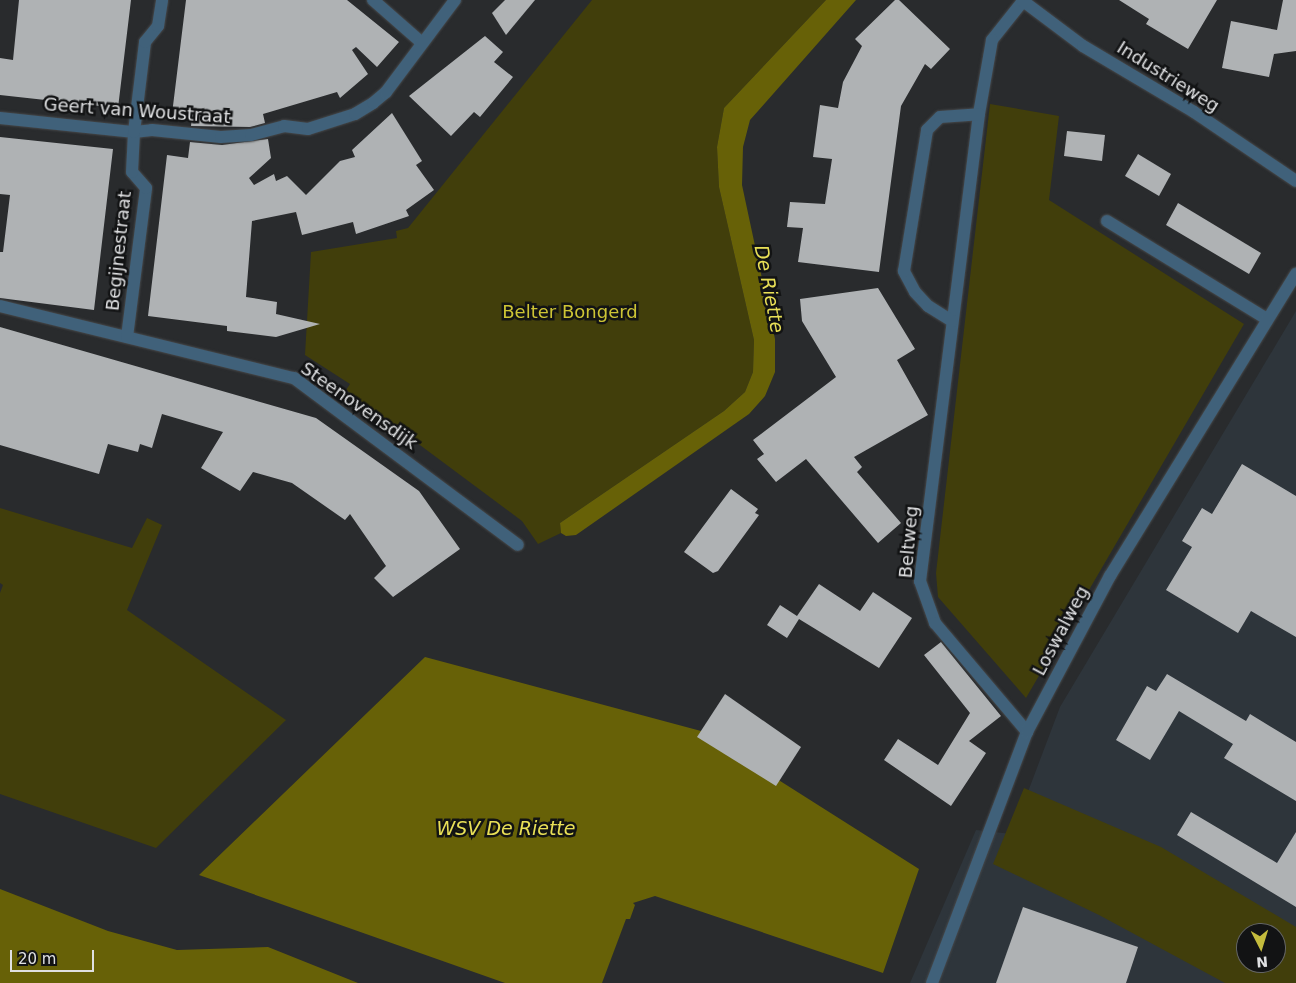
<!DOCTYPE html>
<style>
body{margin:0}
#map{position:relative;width:1296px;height:983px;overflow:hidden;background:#292b2d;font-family:"DejaVu Sans",sans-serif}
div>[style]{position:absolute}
.built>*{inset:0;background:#2e353b}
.green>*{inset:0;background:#413e0b}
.water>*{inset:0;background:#676107}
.building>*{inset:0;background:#afb2b4}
.roads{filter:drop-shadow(0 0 1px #46484a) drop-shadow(0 0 1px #46484a)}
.minor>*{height:12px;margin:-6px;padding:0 6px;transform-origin:6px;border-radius:6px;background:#40617a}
span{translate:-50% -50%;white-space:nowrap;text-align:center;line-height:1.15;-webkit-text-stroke:5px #121314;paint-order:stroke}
.street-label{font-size:18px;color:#dfe0e2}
.park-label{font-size:18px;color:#cdc435}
.water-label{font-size:19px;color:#e9e057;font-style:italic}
.north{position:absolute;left:1236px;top:923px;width:50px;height:50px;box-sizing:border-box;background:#121314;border:1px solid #646566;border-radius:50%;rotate:175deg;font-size:14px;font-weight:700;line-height:20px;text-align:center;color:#dfe0e2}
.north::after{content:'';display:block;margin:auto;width:18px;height:22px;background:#c4bc3d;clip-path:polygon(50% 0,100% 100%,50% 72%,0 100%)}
.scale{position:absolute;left:10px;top:950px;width:84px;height:22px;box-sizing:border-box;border:2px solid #dfe0e2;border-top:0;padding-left:6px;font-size:15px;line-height:18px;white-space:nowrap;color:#dfe0e2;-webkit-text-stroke:4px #121314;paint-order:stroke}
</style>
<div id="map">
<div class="built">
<div style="clip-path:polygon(evenodd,1296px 311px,1296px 983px,910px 983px,976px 830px,1012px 834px,1060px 707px,1296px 311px,1246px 933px,1276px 933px,1276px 963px,1246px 963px,1246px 933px)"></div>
</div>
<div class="green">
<div style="clip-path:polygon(592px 0,826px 0,724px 108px,717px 147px,719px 187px,754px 340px,753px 372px,745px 392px,724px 411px,560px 523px,561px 533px,538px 544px,522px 521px,346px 390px,350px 384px,305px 355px,311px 252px,397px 238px,396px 231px,408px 228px)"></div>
<div style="clip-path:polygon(990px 104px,1059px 116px,1049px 200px,1244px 324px,1026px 698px,938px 597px,936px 573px)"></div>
<div style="clip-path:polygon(0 508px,132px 548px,147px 518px,162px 525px,127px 610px,286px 720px,156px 848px,0 794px,0 593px,3px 585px,0 583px)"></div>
<div style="clip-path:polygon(evenodd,1024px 788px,1161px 847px,1296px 927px,1296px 983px,1225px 983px,1099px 915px,993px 864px,1024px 788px,1246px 933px,1276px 933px,1276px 963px,1246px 963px,1246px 933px)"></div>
</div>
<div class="water">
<div style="clip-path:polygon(826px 0,856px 0,750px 120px,743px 147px,742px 185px,775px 339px,775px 372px,765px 396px,749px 414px,576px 535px,566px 536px,561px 533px,560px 523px,724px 411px,745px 392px,753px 372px,754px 340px,719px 187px,717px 147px,724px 108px)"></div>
<div style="clip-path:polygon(425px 657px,701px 731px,919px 869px,883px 973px,655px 896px,633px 903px,635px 905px,630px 919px,626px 919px,602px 983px,505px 983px,199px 875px)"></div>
<div style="clip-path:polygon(0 889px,108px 931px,177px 950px,268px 947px,358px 983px,0 983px)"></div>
</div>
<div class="building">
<div style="clip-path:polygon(19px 0,131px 0,118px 108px,0 95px,0 58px,13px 60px)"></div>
<div style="clip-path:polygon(186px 0,347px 0,399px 42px,377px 67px,356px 47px,352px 50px,368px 74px,340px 98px,337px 92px,263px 114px,265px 123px,250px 127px,191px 126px,192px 116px,172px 114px)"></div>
<div style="clip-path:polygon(505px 0,535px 0,506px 35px,492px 13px)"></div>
<div style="clip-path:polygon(895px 0,899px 0,950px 49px,931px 69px,925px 64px,901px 106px,879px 272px,798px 262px,803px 228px,787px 227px,790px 202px,825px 204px,832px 159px,813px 157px,820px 105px,838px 108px,843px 82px,862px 46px,855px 39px)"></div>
<div style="clip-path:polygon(1119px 0,1217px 0,1188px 49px,1146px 24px,1149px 19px)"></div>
<div style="clip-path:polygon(1283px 0,1296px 0,1296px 51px,1274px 54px,1269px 77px,1222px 68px,1231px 21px,1277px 30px)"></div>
<div style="clip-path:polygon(485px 36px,503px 52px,494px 62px,513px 77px,480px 117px,474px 112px,451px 136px,409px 96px)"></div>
<div style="clip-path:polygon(392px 113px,422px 161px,416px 165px,434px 190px,406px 210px,409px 216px,356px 234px,353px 222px,302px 235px,296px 212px,252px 221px,246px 297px,277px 302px,276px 314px,320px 324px,276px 337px,227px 331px,227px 326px,148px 316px,167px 155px,188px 158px,190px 142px,222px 145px,268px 139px,271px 158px,249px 178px,254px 185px,274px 174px,276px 181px,287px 176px,306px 195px,340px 161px,355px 157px,352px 150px)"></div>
<div style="clip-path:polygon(1067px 131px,1105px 135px,1102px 161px,1064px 156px)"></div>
<div style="clip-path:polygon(0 137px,113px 149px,94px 310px,0 298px,0 252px,3px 252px,10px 195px,0 194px)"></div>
<div style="clip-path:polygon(1138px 154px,1171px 174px,1159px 196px,1125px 176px)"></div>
<div style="clip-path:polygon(1178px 203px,1261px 253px,1249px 274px,1166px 225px)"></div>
<div style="clip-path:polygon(878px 288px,915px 349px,897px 360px,928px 415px,854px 457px,862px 467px,857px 472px,901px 523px,878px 543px,806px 459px,776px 482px,757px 459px,764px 454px,753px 440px,836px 377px,802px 321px,800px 299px)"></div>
<div style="clip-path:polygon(0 327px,316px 418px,419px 491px,460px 549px,393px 597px,374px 578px,386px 566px,350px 514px,345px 520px,292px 483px,253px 472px,240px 491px,201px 468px,223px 432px,162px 414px,152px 448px,140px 444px,138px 452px,108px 444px,99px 474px,0 445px)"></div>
<div style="clip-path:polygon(1242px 464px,1296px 496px,1296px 637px,1251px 611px,1238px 633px,1166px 590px,1192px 547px,1182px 541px,1202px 508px,1212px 514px)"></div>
<div style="clip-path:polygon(731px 489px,758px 509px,755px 513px,759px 515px,718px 571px,713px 573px,684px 552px)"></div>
<div style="clip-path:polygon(819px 584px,860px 611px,873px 592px,912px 618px,879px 668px,799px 619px,787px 638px,767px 625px,780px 605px,797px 616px)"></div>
<div style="clip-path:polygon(941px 642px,1001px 716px,969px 741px,986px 753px,951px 806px,884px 760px,898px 739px,938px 765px,970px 713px,924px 655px)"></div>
<div style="clip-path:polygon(1167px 674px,1246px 721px,1250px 714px,1296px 742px,1296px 801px,1224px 758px,1233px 744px,1179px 711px,1150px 760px,1116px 740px,1147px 686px,1156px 691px)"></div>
<div style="clip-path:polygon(725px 694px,801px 747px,776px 786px,697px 737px)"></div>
<div style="clip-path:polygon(1191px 812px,1277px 863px,1296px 832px,1296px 907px,1177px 835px)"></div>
<div style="clip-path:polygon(1023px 907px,1138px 947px,1126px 983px,996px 983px)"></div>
</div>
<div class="roads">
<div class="minor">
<div style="left:373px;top:0;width:65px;rotate:41.3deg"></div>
<div style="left:1023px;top:1px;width:50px;rotate:128.5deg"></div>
<div style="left:992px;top:40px;width:75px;rotate:100deg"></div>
<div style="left:979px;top:114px;width:471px;rotate:97.2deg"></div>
<div style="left:920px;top:581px;width:45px;rotate:70.3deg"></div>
<div style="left:935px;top:623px;width:143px;rotate:49.8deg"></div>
<div style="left:1023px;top:1px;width:75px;rotate:36.9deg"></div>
<div style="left:1083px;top:46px;width:129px;rotate:30.7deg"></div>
<div style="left:1194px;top:112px;width:123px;rotate:34.1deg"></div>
<div style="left:0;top:118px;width:135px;rotate:6deg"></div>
<div style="left:134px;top:132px;width:18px;rotate:-6deg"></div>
<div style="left:152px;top:130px;width:69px;rotate:5.8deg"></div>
<div style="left:221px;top:137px;width:30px;rotate:-4deg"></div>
<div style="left:251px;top:135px;width:34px;rotate:-15deg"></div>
<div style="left:284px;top:126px;width:24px;rotate:7deg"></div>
<div style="left:308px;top:129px;width:49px;rotate:-17.7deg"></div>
<div style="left:355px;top:114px;width:21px;rotate:-31deg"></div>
<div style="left:373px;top:103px;width:17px;rotate:-40deg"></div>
<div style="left:386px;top:92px;width:115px;rotate:-53.1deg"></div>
<div style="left:1107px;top:221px;width:188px;rotate:31.5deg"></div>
<div style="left:0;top:306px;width:303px;rotate:13.8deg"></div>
<div style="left:294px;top:378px;width:279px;rotate:36.7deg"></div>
<div style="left:952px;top:321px;width:28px;rotate:-148deg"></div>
<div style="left:928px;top:306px;width:19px;rotate:-133deg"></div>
<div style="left:915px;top:292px;width:24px;rotate:-118deg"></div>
<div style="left:904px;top:271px;width:143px;rotate:-80.7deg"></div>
<div style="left:927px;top:130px;width:18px;rotate:-45deg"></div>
<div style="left:940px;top:117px;width:39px;rotate:-4deg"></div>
<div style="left:127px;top:337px;width:150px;rotate:-82.7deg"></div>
<div style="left:146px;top:188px;width:21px;rotate:-131deg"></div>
<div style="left:132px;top:172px;width:40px;rotate:-87.1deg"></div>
<div style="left:134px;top:132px;width:91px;rotate:-83deg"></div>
<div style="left:145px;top:42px;width:21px;rotate:-51deg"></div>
<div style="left:158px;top:26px;width:26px;rotate:-81deg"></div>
<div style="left:932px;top:983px;width:268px;rotate:-69.3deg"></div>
<div style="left:1027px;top:732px;width:177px;rotate:-62deg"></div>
<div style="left:1110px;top:576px;width:355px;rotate:-58.4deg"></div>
</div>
</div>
<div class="street-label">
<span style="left:1168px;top:77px;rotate:32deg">Industrieweg</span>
<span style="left:137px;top:111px;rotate:4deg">Geert van Woustraat</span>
<span style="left:119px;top:251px;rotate:-84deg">Begijnestraat</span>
<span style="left:359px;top:406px;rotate:35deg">Steenovensdijk</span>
<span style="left:909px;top:542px;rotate:-85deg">Beltweg</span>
<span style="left:1061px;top:631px;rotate:-62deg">Loswalweg</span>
</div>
<div class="park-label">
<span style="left:570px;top:312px">Belter Bongerd</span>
</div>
<div class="water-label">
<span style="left:769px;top:289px;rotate:79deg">De Riette</span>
<span style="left:506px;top:829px">WSV De Riette</span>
</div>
<div class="north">N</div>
<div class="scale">20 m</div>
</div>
